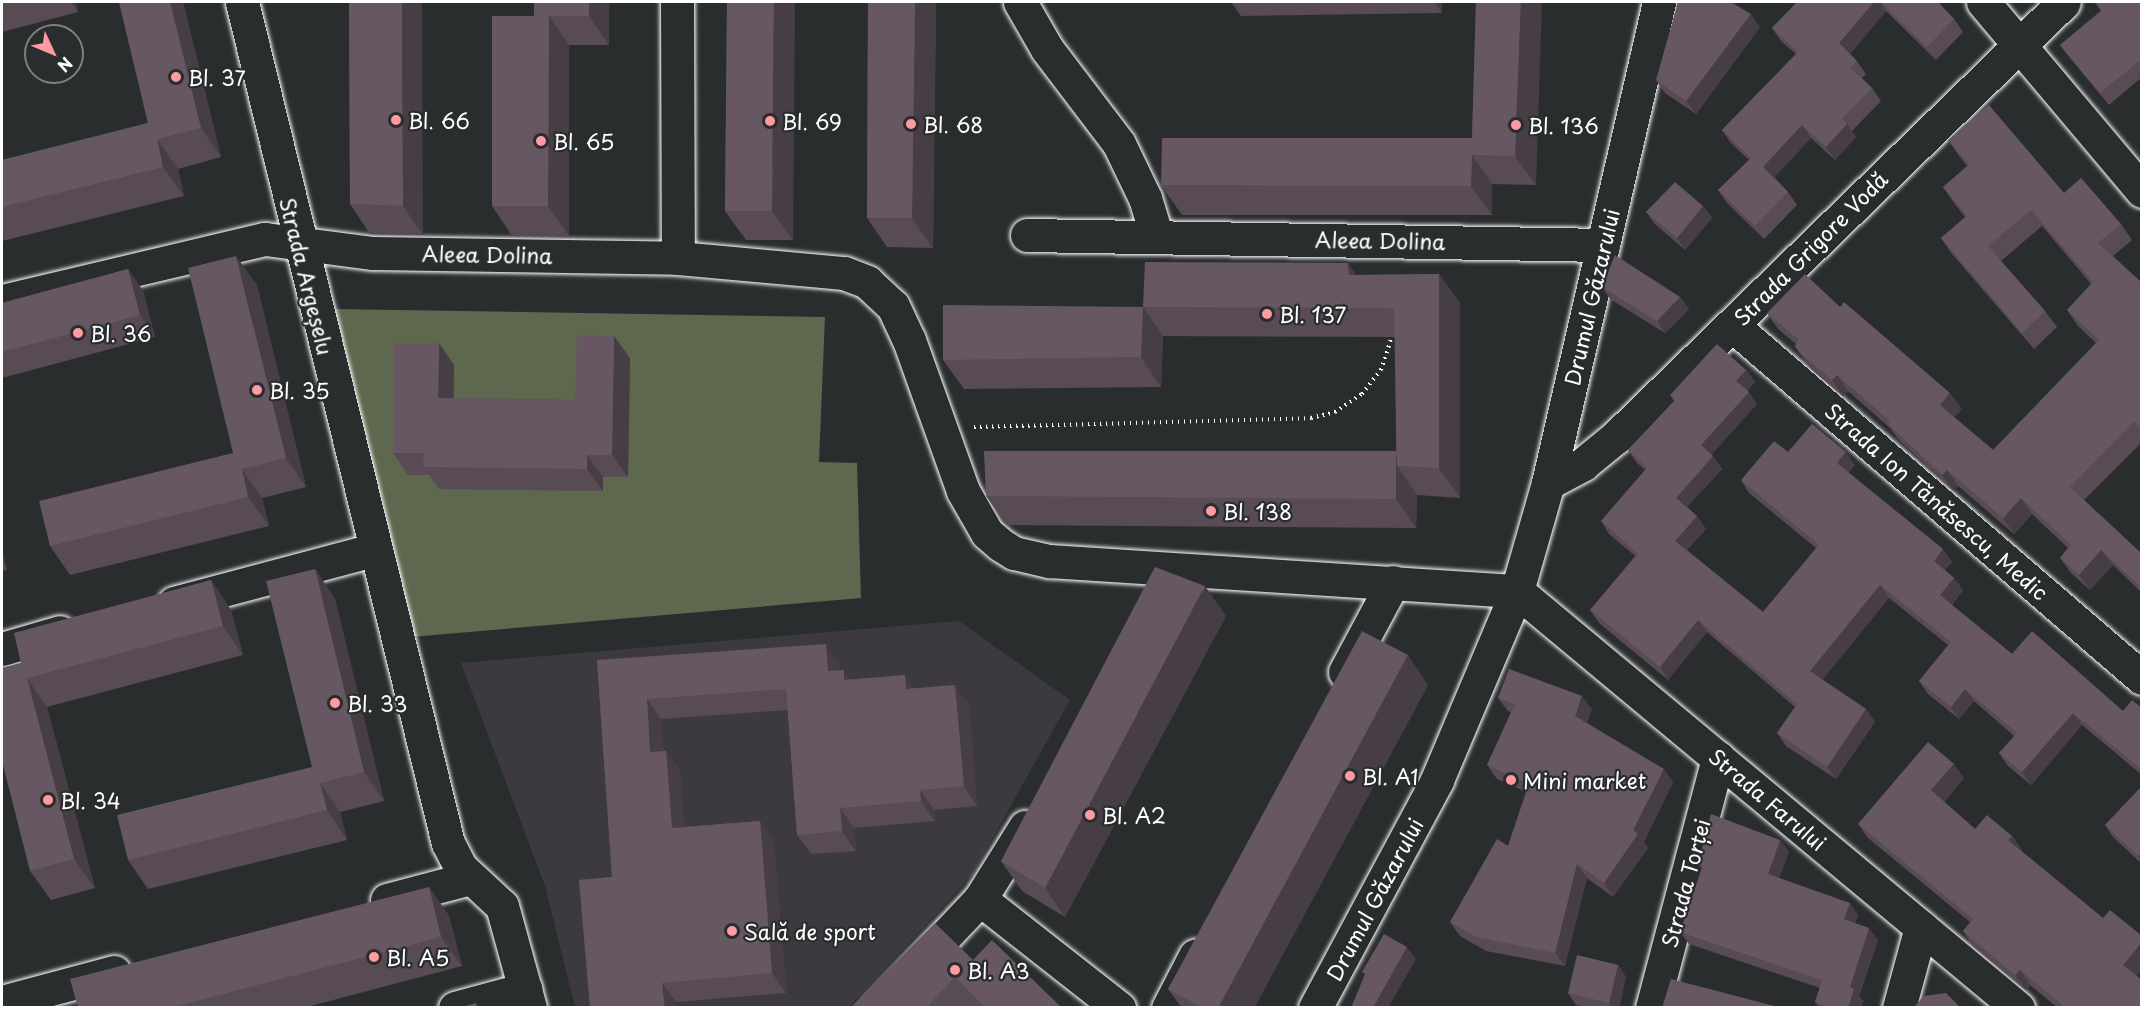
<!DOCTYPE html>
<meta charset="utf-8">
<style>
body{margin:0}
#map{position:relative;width:2143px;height:1009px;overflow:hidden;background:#2a2d2e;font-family:"Playpen Sans",sans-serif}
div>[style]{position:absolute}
.built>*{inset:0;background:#3c3a3e}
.green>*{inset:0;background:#5d684f}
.path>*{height:4px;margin-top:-2px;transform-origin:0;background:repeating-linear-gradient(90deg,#fff 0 1.5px,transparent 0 6px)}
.roads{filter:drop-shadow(0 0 2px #fff) drop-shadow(0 0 2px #fff)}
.minor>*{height:33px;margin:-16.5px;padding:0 16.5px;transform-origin:16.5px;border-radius:16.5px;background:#2a2d2e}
.wall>*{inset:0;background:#584b54}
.shaded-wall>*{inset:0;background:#473d45}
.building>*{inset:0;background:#665762}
.dots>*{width:16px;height:16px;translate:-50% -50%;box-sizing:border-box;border:3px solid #2a2d2e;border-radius:50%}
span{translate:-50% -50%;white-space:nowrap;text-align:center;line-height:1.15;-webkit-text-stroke:4.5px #2a2d2e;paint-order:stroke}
.poi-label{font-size:21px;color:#fff}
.left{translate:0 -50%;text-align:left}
.street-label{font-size:21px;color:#fff}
.frame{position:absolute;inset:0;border:3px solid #fff;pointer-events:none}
.north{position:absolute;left:24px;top:24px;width:60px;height:60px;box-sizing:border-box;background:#2a2d2e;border:2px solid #7f8182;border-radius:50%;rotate:134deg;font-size:16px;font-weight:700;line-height:24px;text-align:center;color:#fff}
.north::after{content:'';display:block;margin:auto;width:21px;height:27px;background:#ff9aa2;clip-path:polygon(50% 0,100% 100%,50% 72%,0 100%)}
</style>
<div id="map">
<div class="built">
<div style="clip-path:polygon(959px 621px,1070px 700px,972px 875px,849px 1007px,575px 1007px,545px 886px,461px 663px)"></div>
</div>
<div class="green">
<div style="clip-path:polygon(334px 309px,825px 317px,819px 462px,857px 463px,861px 598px,411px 637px)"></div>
</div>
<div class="path">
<div style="left:974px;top:427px;width:337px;rotate:-1.5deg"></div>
<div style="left:1311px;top:418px;width:25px;rotate:-14deg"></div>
<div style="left:1335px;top:412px;width:32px;rotate:-34deg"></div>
<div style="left:1362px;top:394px;width:31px;rotate:-52deg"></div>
<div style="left:1381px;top:370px;width:38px;rotate:-72deg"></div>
</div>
<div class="roads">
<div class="minor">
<div style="left:242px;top:2px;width:866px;rotate:76.24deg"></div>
<div style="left:448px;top:843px;width:27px;rotate:63deg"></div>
<div style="left:460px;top:867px;width:57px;rotate:42.9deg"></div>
<div style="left:502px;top:906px;width:106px;rotate:74.6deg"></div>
<div style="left:677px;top:2px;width:256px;rotate:89.8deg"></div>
<div style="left:1020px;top:2px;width:54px;rotate:60.1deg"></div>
<div style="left:1047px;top:49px;width:119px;rotate:52.8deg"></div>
<div style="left:1119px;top:144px;width:60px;rotate:64.3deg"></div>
<div style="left:1145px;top:198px;width:39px;rotate:73deg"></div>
<div style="left:1983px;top:2px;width:247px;rotate:49.9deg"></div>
<div style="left:1027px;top:235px;width:576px;rotate:0.99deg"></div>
<div style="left:2px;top:301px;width:270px;rotate:-13.3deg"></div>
<div style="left:265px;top:239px;width:109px;rotate:7.4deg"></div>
<div style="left:373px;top:253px;width:305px;rotate:0.9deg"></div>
<div style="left:678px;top:258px;width:167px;rotate:5.2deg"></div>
<div style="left:844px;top:273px;width:25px;rotate:21deg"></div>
<div style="left:867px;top:282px;width:35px;rotate:43deg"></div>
<div style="left:893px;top:306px;width:38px;rotate:65deg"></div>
<div style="left:909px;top:340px;width:160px;rotate:70.3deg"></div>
<div style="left:963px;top:491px;width:48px;rotate:60.3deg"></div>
<div style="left:987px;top:533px;width:18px;rotate:41deg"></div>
<div style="left:1001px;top:545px;width:15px;rotate:32deg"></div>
<div style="left:1014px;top:553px;width:37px;rotate:13deg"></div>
<div style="left:1050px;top:561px;width:468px;rotate:3.7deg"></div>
<div style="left:1517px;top:591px;width:652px;rotate:39.77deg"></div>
<div style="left:1732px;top:325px;width:541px;rotate:40.73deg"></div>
<div style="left:1548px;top:483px;width:40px;rotate:-28deg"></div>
<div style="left:1583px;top:464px;width:43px;rotate:-39.3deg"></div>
<div style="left:1616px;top:437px;width:624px;rotate:-44.16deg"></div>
<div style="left:174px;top:603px;width:206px;rotate:-14.9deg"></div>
<div style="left:2px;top:649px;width:60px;rotate:-16.3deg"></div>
<div style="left:1345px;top:672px;width:102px;rotate:-61.9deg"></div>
<div style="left:980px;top:899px;width:177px;rotate:38.1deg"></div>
<div style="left:387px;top:900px;width:86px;rotate:-14.8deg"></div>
<div style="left:2px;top:1002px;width:116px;rotate:-15deg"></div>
<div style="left:455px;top:1008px;width:73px;rotate:-15.2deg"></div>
<div style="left:877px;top:1008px;width:150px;rotate:-46.6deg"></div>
<div style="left:980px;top:899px;width:85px;rotate:-58deg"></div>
<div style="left:1168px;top:1008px;width:59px;rotate:-62.6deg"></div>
<div style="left:1315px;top:1008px;width:259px;rotate:-61.8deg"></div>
<div style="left:1437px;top:780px;width:205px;rotate:-67.1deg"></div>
<div style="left:1517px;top:591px;width:112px;rotate:-74deg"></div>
<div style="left:1548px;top:483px;width:494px;rotate:-77deg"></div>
<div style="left:1652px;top:1008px;width:259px;rotate:-75.2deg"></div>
<div style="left:1899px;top:1008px;width:84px;rotate:-74.8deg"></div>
</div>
</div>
<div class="wall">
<div style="clip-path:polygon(2px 2px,76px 2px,78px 12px,2px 32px)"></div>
<div style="clip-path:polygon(119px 2px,183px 2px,221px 157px,178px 169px,184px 196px,2px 241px,2px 160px,148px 123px)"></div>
<div style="clip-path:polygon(349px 2px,423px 235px,370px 234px,350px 204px)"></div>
<div style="clip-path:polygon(534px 2px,609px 2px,609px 45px,569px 45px,569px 236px,512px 236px,492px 206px,534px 16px)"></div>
<div style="clip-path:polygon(727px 2px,793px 240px,746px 240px,725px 211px)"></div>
<div style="clip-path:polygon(868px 2px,936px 2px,933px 248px,887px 247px,867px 218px)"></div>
<div style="clip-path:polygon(1231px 2px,1442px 2px,1442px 13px,1241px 16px)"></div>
<div style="clip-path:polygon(1476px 2px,1536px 185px,1492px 184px,1492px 215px,1182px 215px,1161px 185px,1472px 138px)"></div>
<div style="clip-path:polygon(1797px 2px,1938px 2px,1954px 19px,1963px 32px,1936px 60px,1886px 11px,1850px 54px,1857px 61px,1866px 74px,1862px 78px,1872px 88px,1881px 101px,1852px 131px,1856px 137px,1835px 160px,1811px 138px,1774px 177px,1788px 192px,1797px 205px,1764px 239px,1727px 203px,1718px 190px,1749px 160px,1731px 143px,1722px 130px,1796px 54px,1781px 41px,1772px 28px)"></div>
<div style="clip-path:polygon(2094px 2px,2142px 2px,2142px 77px,2109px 105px,2069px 57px,2060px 45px,2101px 11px)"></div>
<div style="clip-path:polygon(1760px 27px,1696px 114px,1665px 93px,1656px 80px)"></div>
<div style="clip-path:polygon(1948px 140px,2064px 193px,2121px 224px,2132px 240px,2113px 256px,2142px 283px,2142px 442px,2084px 500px,2142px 554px,2142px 593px,2113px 565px,2090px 590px,2071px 573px,2060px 558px,2068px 548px,2032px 514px,2014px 534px,1958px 486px,1954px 491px,1899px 440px,1890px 428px,1848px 391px,1843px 396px,1811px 369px,1795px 346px,1796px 344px,1778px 329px,1767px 313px,1840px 307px,1962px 409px,1954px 417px,1993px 450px,2096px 343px,2078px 326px,2067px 310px,2091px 284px,2042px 226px,2001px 261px,2045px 311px,2057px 327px,2034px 349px,1952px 254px,1941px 238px,1965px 217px,1954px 203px,1943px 187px,1967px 166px,1959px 156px)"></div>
<div style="clip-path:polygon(1703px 206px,1712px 218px,1685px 250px,1655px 224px,1646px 212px)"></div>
<div style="clip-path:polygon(128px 269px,143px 291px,155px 337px,2px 378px,2px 303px)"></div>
<div style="clip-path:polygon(1439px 274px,1460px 303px,1460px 498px,1417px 495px,1416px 528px,1007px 525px,986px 496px,1396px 451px,1395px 337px,1163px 336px,1161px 387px,964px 389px,943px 360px,1143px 307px,1357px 275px)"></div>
<div style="clip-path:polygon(257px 285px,306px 487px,262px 498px,269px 526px,70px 575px,50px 546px,233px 453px)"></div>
<div style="clip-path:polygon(1602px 287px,1680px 297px,1689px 309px,1665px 333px,1610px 299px)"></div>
<div style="clip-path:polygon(630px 358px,628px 477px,603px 477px,603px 491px,439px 489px,429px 475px,408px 475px,393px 453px,454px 365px,454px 398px,575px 400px)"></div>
<div style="clip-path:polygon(1746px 370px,1755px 382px,1747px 391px,1757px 404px,1711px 455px,1722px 469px,1687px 507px,1697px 516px,1706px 529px,1687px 550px,1763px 612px,1816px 548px,1749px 493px,1741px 480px,1788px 452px,1855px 465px,1848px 473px,1952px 562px,1945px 570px,1954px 578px,1963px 590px,1952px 605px,2012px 654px,2123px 711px,2142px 708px,2142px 775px,2082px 725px,2031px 785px,2008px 766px,1999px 753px,2014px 736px,1974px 701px,1959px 719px,1928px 694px,1919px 681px,1948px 645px,1889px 598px,1822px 680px,1866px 709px,1875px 722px,1836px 779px,1786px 746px,1777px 733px,1795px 707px,1707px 632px,1668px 680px,1599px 623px,1590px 610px,1635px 556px,1609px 534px,1601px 521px,1645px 470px,1637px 463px,1628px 450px,1674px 401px,1670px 395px)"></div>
<div style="clip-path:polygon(2px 550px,7px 570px,2px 571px)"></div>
<div style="clip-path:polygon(315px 569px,335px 599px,384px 801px,340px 812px,347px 840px,148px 889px,128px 860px,312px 767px)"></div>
<div style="clip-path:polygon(211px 580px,231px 610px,243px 655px,47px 707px,95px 888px,51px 900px,30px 871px,21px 663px)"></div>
<div style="clip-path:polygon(1226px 616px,1065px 917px,1022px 891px,1001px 861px)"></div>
<div style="clip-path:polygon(597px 660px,840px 664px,840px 670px,851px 680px,915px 688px,969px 704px,977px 806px,934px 810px,935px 821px,854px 828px,856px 851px,811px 854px,797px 835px,788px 710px,661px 719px,663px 751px,666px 751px,680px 771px,684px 827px,760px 821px,774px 841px,786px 993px,676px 1002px,579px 880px,612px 877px)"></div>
<div style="clip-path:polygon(1428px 685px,1254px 1008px,1182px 1008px,1168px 989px)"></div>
<div style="clip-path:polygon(1498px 698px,1592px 709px,1587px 723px,1673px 782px,1644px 842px,1648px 848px,1613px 897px,1587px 878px,1565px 966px,1486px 951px,1460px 936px,1450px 922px,1508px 846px,1526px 792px,1497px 779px,1487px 765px,1511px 712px,1508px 711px)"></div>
<div style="clip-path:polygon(1964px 778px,1944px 802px,1975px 829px,2012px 836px,2022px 850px,2021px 851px,2103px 918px,2142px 936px,2142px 970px,2136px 976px,2142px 1008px,2058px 1008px,2030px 985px,2026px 990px,1973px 946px,1963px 931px,1970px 922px,1868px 838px,1858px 824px)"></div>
<div style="clip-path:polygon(2142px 786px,2142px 864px,2113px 837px,2105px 825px)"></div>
<div style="clip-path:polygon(1780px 840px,1789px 852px,1779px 878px,1858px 915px,1855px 923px,1878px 940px,1859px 996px,1863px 1001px,1861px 1008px,1819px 1008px,1815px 1002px,1820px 988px,1689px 944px,1680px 932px,1702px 869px,1698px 864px)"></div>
<div style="clip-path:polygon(429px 887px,449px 916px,462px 966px,303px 1008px,78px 1008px)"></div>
<div style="clip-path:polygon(973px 960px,1062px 1008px,977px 1008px,976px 1007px,975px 1008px,850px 1008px)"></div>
<div style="clip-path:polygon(1618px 965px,1626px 977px,1619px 1008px,1587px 1008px,1576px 1005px,1568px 993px)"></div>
</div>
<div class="shaded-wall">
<div style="clip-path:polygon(71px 2px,76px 2px,78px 12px)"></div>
<div style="clip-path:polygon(170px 2px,183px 2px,221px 157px,201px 128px)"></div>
<div style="clip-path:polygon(402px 2px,422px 2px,423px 235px,403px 206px)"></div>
<div style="clip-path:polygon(589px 2px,609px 2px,609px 45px,589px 16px)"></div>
<div style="clip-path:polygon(774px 2px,795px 2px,793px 240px,772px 211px)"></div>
<div style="clip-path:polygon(915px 2px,936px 2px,933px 248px,912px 218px)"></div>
<div style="clip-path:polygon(1434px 2px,1442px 2px,1442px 13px)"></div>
<div style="clip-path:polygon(1521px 2px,1542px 2px,1536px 185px,1515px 156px)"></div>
<div style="clip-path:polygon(1874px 2px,1880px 2px,1886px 11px,1848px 56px,1839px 43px)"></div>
<div style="clip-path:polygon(1751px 14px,1760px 27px,1696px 114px,1686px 101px)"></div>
<div style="clip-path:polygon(549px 16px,569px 45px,569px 236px,548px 206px)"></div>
<div style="clip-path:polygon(1847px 124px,1856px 137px,1835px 160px,1826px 147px)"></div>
<div style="clip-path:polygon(1802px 125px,1811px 138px,1772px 180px,1763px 167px)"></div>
<div style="clip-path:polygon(157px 139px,178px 169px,184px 196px,163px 167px)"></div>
<div style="clip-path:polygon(1472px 155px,1492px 184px,1492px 215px,1471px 186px)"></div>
<div style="clip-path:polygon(1703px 206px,1712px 218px,1685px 250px,1677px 238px)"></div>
<div style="clip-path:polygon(236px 256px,257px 285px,306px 487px,286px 458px)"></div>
<div style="clip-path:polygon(1348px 263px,1369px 293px,1349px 275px)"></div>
<div style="clip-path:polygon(128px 269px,143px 291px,155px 337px,140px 315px)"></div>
<div style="clip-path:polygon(1439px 274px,1460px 303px,1460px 498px,1439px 468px)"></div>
<div style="clip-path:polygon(1680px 297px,1689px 309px,1665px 333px,1657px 321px)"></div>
<div style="clip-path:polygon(1143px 307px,1163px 336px,1161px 387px,1141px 357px)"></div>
<div style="clip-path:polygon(614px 336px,630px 358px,628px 477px,612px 455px)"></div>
<div style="clip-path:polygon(439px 343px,454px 365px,453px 420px,438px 398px)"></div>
<div style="clip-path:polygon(1746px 370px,1755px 382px,1745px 393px,1736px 381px)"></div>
<div style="clip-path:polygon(1837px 375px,1848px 391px,1843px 396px,1832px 380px)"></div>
<div style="clip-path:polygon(1749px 392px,1757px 404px,1709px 457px,1701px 445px)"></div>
<div style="clip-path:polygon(1950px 393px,1962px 409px,1951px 421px,1940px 405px)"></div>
<div style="clip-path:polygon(1396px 451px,1397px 466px,1417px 495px,1416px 528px,1396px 499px)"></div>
<div style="clip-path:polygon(1846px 452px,1855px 465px,1846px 476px,1837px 463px)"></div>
<div style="clip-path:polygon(587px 455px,603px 477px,603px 491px,587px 469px)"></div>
<div style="clip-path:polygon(1713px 456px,1722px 469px,1684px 510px,1676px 498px)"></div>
<div style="clip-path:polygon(242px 469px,262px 498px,269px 526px,248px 497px)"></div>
<div style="clip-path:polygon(1947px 470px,1958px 486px,1954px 491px,1942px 475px)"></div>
<div style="clip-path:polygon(2021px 498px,2032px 514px,2014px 534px,2003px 518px)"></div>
<div style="clip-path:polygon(1697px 516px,1706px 529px,1684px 553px,1675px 541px)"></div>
<div style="clip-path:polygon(1943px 549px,1952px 562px,1942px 574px,1934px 561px)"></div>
<div style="clip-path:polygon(2px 550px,7px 570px,2px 562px)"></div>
<div style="clip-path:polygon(2101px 550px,2113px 565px,2090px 590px,2079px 575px)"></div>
<div style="clip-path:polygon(315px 569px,335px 599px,384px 801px,364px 772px)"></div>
<div style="clip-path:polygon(1954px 578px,1963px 590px,1949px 608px,1940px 595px)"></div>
<div style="clip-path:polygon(211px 580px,231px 610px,243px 655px,223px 626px)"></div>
<div style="clip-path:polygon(1880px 585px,1889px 598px,1819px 684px,1810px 671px)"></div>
<div style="clip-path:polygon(1205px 586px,1226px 616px,1065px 917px,1045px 888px)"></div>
<div style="clip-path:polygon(1698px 620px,1707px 632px,1668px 680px,1660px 667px)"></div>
<div style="clip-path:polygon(826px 644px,840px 664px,842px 690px,828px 671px)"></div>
<div style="clip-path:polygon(1408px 655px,1428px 685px,1254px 1008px,1218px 1008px)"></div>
<div style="clip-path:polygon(844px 670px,857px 690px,844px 680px)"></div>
<div style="clip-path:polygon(905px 675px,919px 695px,906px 689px)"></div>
<div style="clip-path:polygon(27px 678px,47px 707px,95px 888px,74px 859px)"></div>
<div style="clip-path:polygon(955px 685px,969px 704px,977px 806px,964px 786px)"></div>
<div style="clip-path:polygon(1965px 689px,1974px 701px,1959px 719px,1951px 707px)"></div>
<div style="clip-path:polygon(1582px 696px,1592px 709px,1585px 729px,1575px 716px)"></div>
<div style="clip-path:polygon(647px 699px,661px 719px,664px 772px,650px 752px)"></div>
<div style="clip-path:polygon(1866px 709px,1875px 722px,1836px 779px,1827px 767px)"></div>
<div style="clip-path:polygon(2073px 713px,2082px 725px,2031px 785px,2022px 772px)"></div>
<div style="clip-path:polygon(666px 751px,680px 771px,686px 848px,672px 828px)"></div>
<div style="clip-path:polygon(1954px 764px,1964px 778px,1941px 805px,1931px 790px)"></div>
<div style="clip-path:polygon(1664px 769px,1673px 782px,1644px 842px,1648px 848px,1613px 897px,1604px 883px,1633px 830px)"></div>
<div style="clip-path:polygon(320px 783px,340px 812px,347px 840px,327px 810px)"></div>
<div style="clip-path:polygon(920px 790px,934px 810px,935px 821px,921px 801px)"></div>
<div style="clip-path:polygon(840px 808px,854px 828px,856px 851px,842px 831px)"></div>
<div style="clip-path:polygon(760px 821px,774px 841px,786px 993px,772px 973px)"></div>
<div style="clip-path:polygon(2012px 836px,2022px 850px,2018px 855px,2008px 840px)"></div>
<div style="clip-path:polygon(1780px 840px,1789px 852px,1776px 886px,1768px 874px)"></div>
<div style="clip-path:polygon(2142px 853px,2142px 861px,2138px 856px)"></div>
<div style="clip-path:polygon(1577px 864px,1587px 878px,1565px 966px,1555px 953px)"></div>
<div style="clip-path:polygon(429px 887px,449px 916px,462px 966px,441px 937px)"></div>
<div style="clip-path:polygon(1850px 903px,1858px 915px,1852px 931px,1844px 919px)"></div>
<div style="clip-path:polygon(1869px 928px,1878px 940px,1859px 996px,1863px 1001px,1861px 1008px,1848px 1008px,1850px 987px)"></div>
<div style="clip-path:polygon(2142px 942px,2142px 970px,2133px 979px,2123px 965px)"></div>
<div style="clip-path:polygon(1407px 947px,1416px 959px,1388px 1008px,1373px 1008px)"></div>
<div style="clip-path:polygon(1618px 965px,1626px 977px,1619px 1008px,1612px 1008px,1609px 1003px)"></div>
<div style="clip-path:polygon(2020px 970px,2030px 985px,2026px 990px,2015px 975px)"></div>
<div style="clip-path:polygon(662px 983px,676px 1002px,677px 1008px,665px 1008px)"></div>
</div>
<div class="building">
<div style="clip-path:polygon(119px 2px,170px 2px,201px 128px,157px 139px,163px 167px,2px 207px,2px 160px,148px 123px)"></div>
<div style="clip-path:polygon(349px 2px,402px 2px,403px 206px,350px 204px)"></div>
<div style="clip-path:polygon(534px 2px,589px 2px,589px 16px,549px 16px,548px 206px,492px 206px,492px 16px,540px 16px,534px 16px)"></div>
<div style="clip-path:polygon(727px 2px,774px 2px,772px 211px,725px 211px)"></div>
<div style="clip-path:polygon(868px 2px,915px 2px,912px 218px,867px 218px)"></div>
<div style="clip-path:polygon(1476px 2px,1521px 2px,1515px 156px,1472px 155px,1471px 186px,1161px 185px,1162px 138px,1472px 138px)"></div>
<div style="clip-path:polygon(1678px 2px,1731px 2px,1751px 14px,1686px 101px,1656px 80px)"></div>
<div style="clip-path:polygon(1797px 2px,1874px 2px,1839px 43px,1857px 61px,1850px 68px,1872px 88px,1842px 119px,1847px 124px,1826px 147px,1802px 125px,1763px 167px,1788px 192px,1755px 226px,1718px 190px,1751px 158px,1722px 130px,1798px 52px,1772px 28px)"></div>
<div style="clip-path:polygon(1881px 2px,1938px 2px,1954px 19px,1927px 47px)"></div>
<div style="clip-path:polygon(2095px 2px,2142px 2px,2142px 64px,2139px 61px,2100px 93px,2060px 45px,2102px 10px)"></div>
<div style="clip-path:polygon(1989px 105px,2064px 193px,2081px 178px,2121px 224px,2098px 243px,2142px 283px,2142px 429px,2134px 422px,2070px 487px,2142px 554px,2142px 588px,2101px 550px,2079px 575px,2060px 558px,2071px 545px,2021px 498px,2003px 518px,1947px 470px,1942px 475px,1888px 424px,1890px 421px,1837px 375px,1832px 380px,1800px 353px,1795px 346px,1799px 340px,1767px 313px,1805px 274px,1840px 307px,1844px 302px,1950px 393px,1940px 405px,1993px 450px,2099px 340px,2067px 310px,2093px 282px,2031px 210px,1988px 246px,2045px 311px,2022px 333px,1941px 238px,1967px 216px,1943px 187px,1969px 165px,1948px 140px)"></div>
<div style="clip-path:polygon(1675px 182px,1703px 206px,1677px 238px,1646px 212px)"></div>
<div style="clip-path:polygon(1615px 255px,1680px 297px,1657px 321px,1602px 287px)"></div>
<div style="clip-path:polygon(236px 256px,286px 458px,242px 469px,248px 497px,50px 546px,39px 501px,233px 453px,188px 268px)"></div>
<div style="clip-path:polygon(1145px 262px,1348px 263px,1349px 275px,1439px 274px,1439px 468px,1397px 466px,1394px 308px,1143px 307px)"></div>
<div style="clip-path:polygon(128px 269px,140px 315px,2px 352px,2px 303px)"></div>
<div style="clip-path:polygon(943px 305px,1143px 307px,1141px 357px,943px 360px)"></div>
<div style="clip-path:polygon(577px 335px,614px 336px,612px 455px,587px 455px,587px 469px,423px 467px,424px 453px,393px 453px,394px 343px,439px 343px,438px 398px,575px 400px)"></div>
<div style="clip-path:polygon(1717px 344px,1746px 370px,1736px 381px,1749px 392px,1701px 445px,1713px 456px,1676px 498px,1697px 516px,1675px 541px,1763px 612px,1819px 545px,1741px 480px,1774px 441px,1788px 452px,1812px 424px,1846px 452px,1837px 463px,1943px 549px,1934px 561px,1954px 578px,1940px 595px,2012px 654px,2032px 631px,2123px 711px,2132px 700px,2142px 708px,2141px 769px,2073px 713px,2022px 772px,1999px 753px,2017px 733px,1965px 689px,1951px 707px,1919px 681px,1951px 642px,1880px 585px,1810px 671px,1866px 709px,1827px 767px,1777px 733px,1797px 704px,1698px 620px,1660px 667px,1590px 610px,1638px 554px,1601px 521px,1647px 468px,1628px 450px,1675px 400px,1670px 395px)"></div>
<div style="clip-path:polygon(984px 451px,1396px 451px,1396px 499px,986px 496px)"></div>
<div style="clip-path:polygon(1155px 567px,1205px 586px,1045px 888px,1001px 861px)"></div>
<div style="clip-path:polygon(315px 569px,364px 772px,320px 783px,327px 810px,128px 860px,117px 815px,312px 767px,266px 581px)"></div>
<div style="clip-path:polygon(211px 580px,223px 626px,27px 678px,74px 859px,30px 871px,2px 761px,2px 668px,21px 663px,14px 633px)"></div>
<div style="clip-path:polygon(1362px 631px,1408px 655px,1218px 1008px,1203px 1008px,1168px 989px)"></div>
<div style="clip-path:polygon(826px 644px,828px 671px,844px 670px,844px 680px,905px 675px,906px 689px,955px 685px,964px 786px,920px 790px,921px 801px,840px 808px,842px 831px,797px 835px,786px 689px,647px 699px,650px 752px,666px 751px,672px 828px,760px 821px,772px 973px,662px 983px,665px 1008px,590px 1008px,579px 880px,612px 877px,597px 660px)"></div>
<div style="clip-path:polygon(1509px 669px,1582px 696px,1575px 716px,1664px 769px,1633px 830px,1638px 834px,1604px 883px,1577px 864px,1555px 953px,1476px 937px,1450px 922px,1497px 839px,1508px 846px,1529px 784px,1487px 765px,1515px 704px,1498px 698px)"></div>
<div style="clip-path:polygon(1928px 742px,1954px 764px,1931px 790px,1975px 829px,1987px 815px,2012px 836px,2008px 840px,2103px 918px,2110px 910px,2142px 936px,2142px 942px,2123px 965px,2142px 980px,2142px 1008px,2066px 1008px,2020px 970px,2015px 975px,1963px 931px,1973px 919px,1858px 824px)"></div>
<div style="clip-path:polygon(2142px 786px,2142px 853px,2138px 856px,2105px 825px)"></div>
<div style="clip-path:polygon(1711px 814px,1780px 840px,1768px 874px,1850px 903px,1844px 919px,1869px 928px,1850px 987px,1854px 989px,1848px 1008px,1831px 1008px,1815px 1002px,1822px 980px,1680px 932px,1703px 865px,1698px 864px)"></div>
<div style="clip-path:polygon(429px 887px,441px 937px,170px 1008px,78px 1008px,70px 979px)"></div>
<div style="clip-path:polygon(935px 923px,973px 960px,992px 940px,1062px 1008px,986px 1008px,955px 977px,926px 1008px,850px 1008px)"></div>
<div style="clip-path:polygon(1384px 934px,1407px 947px,1373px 1008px,1351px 1008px,1365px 974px,1362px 972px)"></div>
<div style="clip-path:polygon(1577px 955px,1618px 965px,1609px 1003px,1568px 993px)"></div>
<div style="clip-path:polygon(1671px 979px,1782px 1008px,1662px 1008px)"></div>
<div style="clip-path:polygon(1946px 993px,1961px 1008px,1913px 1008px,1924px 996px)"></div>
<div style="clip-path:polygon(476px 1003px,478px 1008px,458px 1008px)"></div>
</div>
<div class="dots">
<div style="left:176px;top:77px;background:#ff9aa2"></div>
<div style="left:396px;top:120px;background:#ff9aa2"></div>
<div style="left:770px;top:121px;background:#ff9aa2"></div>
<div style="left:911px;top:124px;background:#ff9aa2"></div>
<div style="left:1516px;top:125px;background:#ff9aa2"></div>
<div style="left:541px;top:141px;background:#ff9aa2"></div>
<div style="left:1267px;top:314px;background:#ff9aa2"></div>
<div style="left:78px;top:333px;background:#ff9aa2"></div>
<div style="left:257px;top:390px;background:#ff9aa2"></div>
<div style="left:1211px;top:511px;background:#ff9aa2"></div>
<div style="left:335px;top:703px;background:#ff9aa2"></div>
<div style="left:1350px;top:776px;background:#ff9aa2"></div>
<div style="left:1511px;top:780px;background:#ff9aa2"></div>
<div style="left:48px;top:800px;background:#ff9aa2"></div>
<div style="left:1090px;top:815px;background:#ff9aa2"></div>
<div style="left:732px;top:931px;background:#ff9aa2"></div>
<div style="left:374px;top:957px;background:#ff9aa2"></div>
<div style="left:955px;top:970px;background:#ff9aa2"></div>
</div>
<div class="poi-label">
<span class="left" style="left:188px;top:77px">Bl. 37</span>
<span class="left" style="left:408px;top:120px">Bl. 66</span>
<span class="left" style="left:782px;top:121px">Bl. 69</span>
<span class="left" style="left:923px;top:124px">Bl. 68</span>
<span class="left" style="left:1528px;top:125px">Bl. 136</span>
<span class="left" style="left:553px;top:141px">Bl. 65</span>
<span class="left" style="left:1279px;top:314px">Bl. 137</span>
<span class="left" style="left:90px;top:333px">Bl. 36</span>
<span class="left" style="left:269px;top:390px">Bl. 35</span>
<span class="left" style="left:1223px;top:511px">Bl. 138</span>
<span class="left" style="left:347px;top:703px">Bl. 33</span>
<span class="left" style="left:1362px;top:776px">Bl. A1</span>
<span class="left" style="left:1523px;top:780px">Mini market</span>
<span class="left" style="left:60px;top:800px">Bl. 34</span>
<span class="left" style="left:1102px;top:815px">Bl. A2</span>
<span class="left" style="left:744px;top:931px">Sală de sport</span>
<span class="left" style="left:386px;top:957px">Bl. A5</span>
<span class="left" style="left:967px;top:970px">Bl. A3</span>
</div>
<div class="street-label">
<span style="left:1380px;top:240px;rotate:1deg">Aleea Dolina</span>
<span style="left:1810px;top:248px;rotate:-45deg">Strada Grigore Vodă</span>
<span style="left:487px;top:254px;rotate:1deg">Aleea Dolina</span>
<span style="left:307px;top:276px;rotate:76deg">Strada Argeșelu</span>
<span style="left:1591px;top:297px;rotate:-77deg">Drumul Găzarului</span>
<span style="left:1937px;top:501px;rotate:41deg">Strada Ion Tănăsescu, Medic</span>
<span style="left:1768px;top:799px;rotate:40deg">Strada Farului</span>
<span style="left:1685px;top:883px;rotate:-75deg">Strada Torței</span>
<span style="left:1374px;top:899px;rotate:-62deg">Drumul Găzarului</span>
</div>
<div class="frame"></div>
<div class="north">N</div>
</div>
